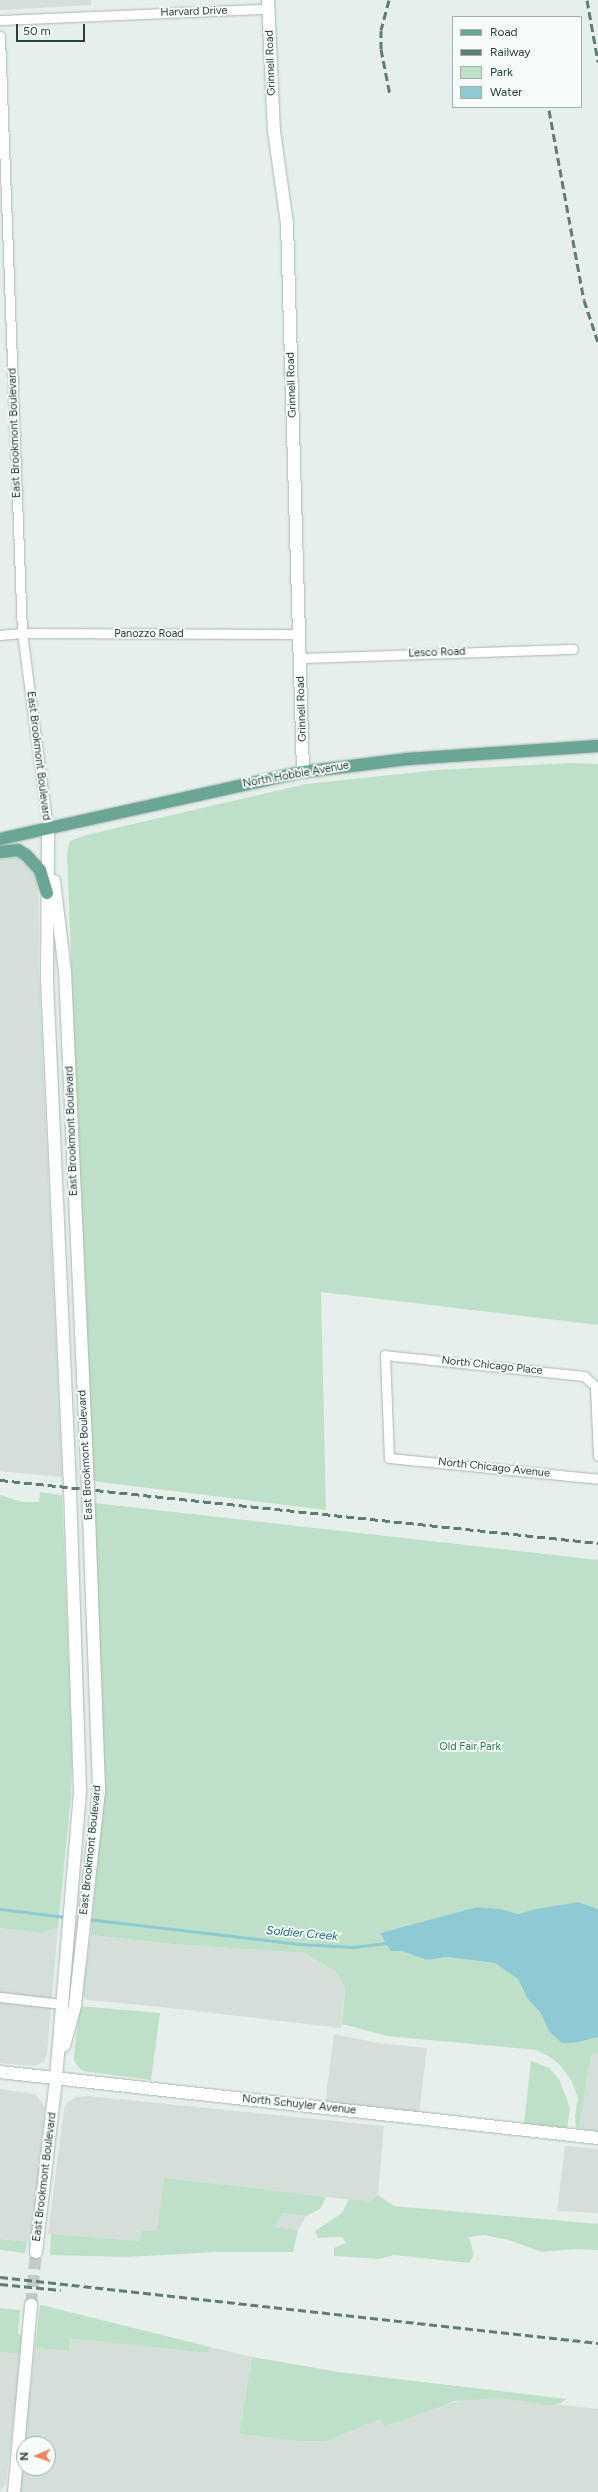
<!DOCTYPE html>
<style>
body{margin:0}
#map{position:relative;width:598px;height:2492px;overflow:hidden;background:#e6efeb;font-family:Figtree,sans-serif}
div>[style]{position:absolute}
.built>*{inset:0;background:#d4dfda}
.green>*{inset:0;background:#bfe0c8}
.water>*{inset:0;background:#8ec9d4}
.stream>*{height:3px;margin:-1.5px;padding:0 1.5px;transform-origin:1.5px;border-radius:1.5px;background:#8ec9d4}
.secondary-tunnel>*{height:12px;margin-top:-6px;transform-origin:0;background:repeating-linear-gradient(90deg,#bfccc8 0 12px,transparent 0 18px)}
.roads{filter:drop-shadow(0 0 1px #a8b8b2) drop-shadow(0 0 1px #a8b8b2)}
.street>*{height:9px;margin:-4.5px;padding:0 4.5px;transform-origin:4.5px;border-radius:4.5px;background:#fff}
.secondary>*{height:12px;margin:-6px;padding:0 6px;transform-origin:6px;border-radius:6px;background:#fff}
.primary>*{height:12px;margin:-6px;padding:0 6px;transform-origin:6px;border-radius:6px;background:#6aa596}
.rail>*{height:3px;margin-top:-1.5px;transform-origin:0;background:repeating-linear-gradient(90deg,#5f7d75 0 8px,transparent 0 12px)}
span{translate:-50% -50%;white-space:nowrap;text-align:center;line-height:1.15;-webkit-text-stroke:3.5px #f7fbf9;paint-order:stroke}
.street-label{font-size:11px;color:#24423a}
.park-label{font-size:11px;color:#2d7a4b}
.water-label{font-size:12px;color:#1c6f80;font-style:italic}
.legend{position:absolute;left:452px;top:16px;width:130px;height:92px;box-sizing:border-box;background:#f7fbf9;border:1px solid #a3b1ad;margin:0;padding:5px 7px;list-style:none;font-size:12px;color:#24423a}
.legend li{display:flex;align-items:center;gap:8px;height:20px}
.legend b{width:20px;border:1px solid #a3b1ad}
.north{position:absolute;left:16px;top:2436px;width:40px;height:40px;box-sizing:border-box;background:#f7fbf9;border:1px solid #a3b1ad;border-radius:50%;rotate:268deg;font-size:11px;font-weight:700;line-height:16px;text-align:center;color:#24423a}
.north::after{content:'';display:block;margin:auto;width:14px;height:18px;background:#f4845f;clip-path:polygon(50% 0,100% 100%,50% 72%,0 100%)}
.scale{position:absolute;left:16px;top:24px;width:69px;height:18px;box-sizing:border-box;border:2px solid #24423a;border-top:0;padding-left:5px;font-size:12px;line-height:14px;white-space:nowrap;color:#24423a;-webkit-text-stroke:3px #f7fbf9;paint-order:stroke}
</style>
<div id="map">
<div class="built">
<div style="clip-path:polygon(0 0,91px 0,91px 5px,0 10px)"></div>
<div style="clip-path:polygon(8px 857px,18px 858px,25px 862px,31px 868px,38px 882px,39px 977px,62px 1477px,0 1471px,0 859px)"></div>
<div style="clip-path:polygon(0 1928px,40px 1933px,58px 1928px,47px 2053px,44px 2062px,35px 2066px,0 2063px)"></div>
<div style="clip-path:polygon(91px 1935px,172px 1944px,305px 1953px,337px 1973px,345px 1988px,341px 2028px,161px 2007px,87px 2000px,81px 1994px)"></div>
<div style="clip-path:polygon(334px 2034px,378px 2043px,427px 2048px,419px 2113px,325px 2103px)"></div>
<div style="clip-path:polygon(598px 2052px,598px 2131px,579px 2129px,591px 2055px)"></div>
<div style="clip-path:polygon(0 2089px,35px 2094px,42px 2102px,45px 2110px,32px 2243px,0 2239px)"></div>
<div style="clip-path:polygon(88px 2096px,384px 2126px,378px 2195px,370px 2202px,165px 2178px,157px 2230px,140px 2241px,48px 2234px,64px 2109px,67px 2103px,76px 2097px)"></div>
<div style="clip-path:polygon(565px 2146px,598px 2149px,598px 2213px,557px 2211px)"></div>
<div style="clip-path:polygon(283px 2213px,306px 2216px,298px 2230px,275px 2227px)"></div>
<div style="clip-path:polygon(70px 2337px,208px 2353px,210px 2347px,252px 2357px,239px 2434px,297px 2441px,326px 2441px,381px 2419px,384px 2427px,437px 2406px,470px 2399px,498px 2398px,598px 2409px,598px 2492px,20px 2492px,24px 2448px,24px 2468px,48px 2468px,48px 2444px,24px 2444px,35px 2348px,69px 2351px)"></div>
<div style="clip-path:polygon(0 2352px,21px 2354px,6px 2483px,0 2492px)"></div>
</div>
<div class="green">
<div style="clip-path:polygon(570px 763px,598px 764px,598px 1325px,321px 1292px,326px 1510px,92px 1481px,67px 854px,70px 841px,86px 835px,306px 784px,437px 770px)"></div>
<div style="clip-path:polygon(40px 1492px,62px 1495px,72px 1754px,71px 1796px,58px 1928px,40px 1933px,0 1928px,0 1495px,22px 1502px,39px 1502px)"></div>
<div style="clip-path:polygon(94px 1503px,598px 1560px,598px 1909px,578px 1902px,536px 1909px,518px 1915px,500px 1909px,477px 1907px,380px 1933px,390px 1951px,402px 1951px,427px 1960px,446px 1957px,495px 1963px,518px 1979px,527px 1998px,540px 2012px,549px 2031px,579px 2042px,598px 2037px,598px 2052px,591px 2055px,579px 2129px,576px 2127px,575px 2116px,578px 2098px,571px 2080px,559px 2064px,550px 2057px,536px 2050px,387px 2036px,342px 2024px,345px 1988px,337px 1973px,305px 1953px,172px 1944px,91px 1935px,103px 1797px)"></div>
<div style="clip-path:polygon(80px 2006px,160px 2013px,151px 2080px,83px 2071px,79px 2068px,74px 2060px,74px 2055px)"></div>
<div style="clip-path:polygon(531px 2061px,549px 2068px,559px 2079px,570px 2108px,567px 2128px,524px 2124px)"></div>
<div style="clip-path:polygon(164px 2178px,253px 2188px,326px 2197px,320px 2209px,306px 2216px,283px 2213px,275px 2227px,298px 2230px,293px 2252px,217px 2252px,128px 2257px,50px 2255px,51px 2234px,140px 2241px,142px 2231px,157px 2230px)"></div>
<div style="clip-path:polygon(378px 2195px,394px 2206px,598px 2224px,598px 2250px,575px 2249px,542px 2252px,509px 2240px,484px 2235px,469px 2237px,474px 2255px,469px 2263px,394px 2255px,379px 2259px,334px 2256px,334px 2248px,346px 2243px,342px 2237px,318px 2238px,315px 2231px,342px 2213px,349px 2199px,370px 2202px)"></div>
<div style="clip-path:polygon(0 2239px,27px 2242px,25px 2253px,0 2250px)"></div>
<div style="clip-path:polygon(40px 2305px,45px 2306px,210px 2347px,208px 2353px,70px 2338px,69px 2351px,35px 2348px)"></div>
<div style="clip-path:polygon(0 2308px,20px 2310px,18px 2334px,22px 2335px,21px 2354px,0 2352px)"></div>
<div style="clip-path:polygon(252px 2357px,338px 2372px,567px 2399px,561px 2403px,550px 2405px,498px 2398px,455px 2401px,384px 2427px,381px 2419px,326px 2441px,297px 2441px,239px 2434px)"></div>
</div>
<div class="water">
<div style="clip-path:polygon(578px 1902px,598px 1909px,598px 2037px,579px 2042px,562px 2043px,549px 2031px,540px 2012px,527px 1998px,518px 1979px,495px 1963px,446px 1957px,427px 1960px,402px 1951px,390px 1951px,380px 1933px,477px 1907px,500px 1909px,518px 1914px,536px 1909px)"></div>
</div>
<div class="stream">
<div style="left:0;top:1909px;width:66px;rotate:6.9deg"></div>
<div style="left:87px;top:1919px;width:214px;rotate:6.7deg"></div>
<div style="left:300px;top:1944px;width:54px;rotate:3.2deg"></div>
<div style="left:354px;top:1947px;width:34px;rotate:-7deg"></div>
</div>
<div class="secondary-tunnel">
<div style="left:31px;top:2305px;width:53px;rotate:-84.6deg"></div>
</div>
<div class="roads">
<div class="street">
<div style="left:0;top:20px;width:268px;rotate:-2.4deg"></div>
<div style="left:0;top:36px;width:597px;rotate:87.89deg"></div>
<div style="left:22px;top:633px;width:198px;rotate:82.4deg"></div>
<div style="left:0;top:635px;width:22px;rotate:-5deg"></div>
<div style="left:22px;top:633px;width:277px;rotate:0.2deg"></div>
<div style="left:300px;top:658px;width:273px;rotate:-1.9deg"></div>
<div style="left:598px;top:1456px;width:70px;rotate:-92.5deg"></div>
<div style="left:595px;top:1386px;width:15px;rotate:-138deg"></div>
<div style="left:584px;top:1376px;width:200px;rotate:-174deg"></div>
<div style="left:385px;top:1355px;width:103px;rotate:87.8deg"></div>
<div style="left:389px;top:1458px;width:210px;rotate:5.7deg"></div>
<div style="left:0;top:1997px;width:62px;rotate:6.4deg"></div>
</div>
<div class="secondary">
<div style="left:268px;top:0;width:131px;rotate:87.4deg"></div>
<div style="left:274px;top:131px;width:93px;rotate:82deg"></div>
<div style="left:287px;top:223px;width:549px;rotate:88.33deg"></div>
<div style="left:54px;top:881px;width:92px;rotate:83.1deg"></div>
<div style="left:65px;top:972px;width:517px;rotate:87.45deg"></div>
<div style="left:88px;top:1488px;width:303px;rotate:87.9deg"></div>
<div style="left:99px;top:1791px;width:216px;rotate:96.4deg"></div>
<div style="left:75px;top:2006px;width:41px;rotate:105.4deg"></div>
<div style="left:0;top:2072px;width:602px;rotate:6.3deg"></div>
<div style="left:36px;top:2252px;width:175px;rotate:-83.4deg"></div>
<div style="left:56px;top:2078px;width:288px;rotate:-85.2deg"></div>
<div style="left:80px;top:1791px;width:304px;rotate:-91.9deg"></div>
<div style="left:70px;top:1487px;width:507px;rotate:-92.6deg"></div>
<div style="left:47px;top:981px;width:152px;rotate:-89.6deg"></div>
<div style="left:14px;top:2492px;width:188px;rotate:-84.8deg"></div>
</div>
<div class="primary">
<div style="left:0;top:839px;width:310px;rotate:-12.5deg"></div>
<div style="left:303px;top:772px;width:105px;rotate:-7.1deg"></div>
<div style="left:407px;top:759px;width:191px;rotate:-3.9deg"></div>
<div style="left:0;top:852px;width:18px;rotate:-6deg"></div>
<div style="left:18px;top:850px;width:9px;rotate:32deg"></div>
<div style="left:26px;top:855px;width:21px;rotate:47deg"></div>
<div style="left:40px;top:870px;width:24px;rotate:73deg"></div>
</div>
</div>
<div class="rail">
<div style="left:389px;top:0;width:31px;rotate:105deg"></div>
<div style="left:381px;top:30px;width:19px;rotate:90deg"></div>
<div style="left:381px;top:49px;width:47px;rotate:78.9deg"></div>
<div style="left:587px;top:0;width:63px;rotate:79.9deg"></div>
<div style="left:549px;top:110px;width:193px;rotate:79.6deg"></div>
<div style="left:584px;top:300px;width:44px;rotate:71.6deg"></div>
<div style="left:0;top:1480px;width:601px;rotate:6.01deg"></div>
<div style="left:0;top:2277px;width:602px;rotate:6.3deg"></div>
<div style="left:0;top:2284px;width:61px;rotate:5.6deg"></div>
</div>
<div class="street-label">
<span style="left:194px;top:12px;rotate:-2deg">Harvard Drive</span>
<span style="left:271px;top:63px;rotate:-92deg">Grinnell Road</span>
<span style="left:292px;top:385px;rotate:-92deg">Grinnell Road</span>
<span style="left:15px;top:433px;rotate:-92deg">East Brookmont Boulevard</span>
<span style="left:149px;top:634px">Panozzo Road</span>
<span style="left:437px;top:653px;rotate:-2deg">Lesco Road</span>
<span style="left:302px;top:709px;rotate:-92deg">Grinnell Road</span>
<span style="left:38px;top:756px;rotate:83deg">East Brookmont Boulevard</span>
<span style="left:296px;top:775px;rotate:-10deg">North Hobbie Avenue</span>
<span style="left:72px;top:1131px;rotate:-92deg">East Brookmont Boulevard</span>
<span style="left:492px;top:1366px;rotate:6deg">North Chicago Place</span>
<span style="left:86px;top:1455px;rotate:-93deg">East Brookmont Boulevard</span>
<span style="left:494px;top:1468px;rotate:6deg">North Chicago Avenue</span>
<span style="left:91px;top:1850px;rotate:-84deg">East Brookmont Boulevard</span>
<span style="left:299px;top:2105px;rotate:6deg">North Schuyler Avenue</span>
<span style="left:45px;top:2177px;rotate:-83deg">East Brookmont Boulevard</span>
</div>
<div class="park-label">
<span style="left:470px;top:1747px">Old Fair Park</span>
</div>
<div class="water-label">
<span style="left:302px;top:1934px;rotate:5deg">Soldier Creek</span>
</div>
<ul class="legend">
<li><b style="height:5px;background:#6aa596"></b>Road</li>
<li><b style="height:5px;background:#5f7d75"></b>Railway</li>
<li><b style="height:11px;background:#bfe0c8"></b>Park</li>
<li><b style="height:11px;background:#8ec9d4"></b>Water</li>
</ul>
<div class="north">N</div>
<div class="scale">50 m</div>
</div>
